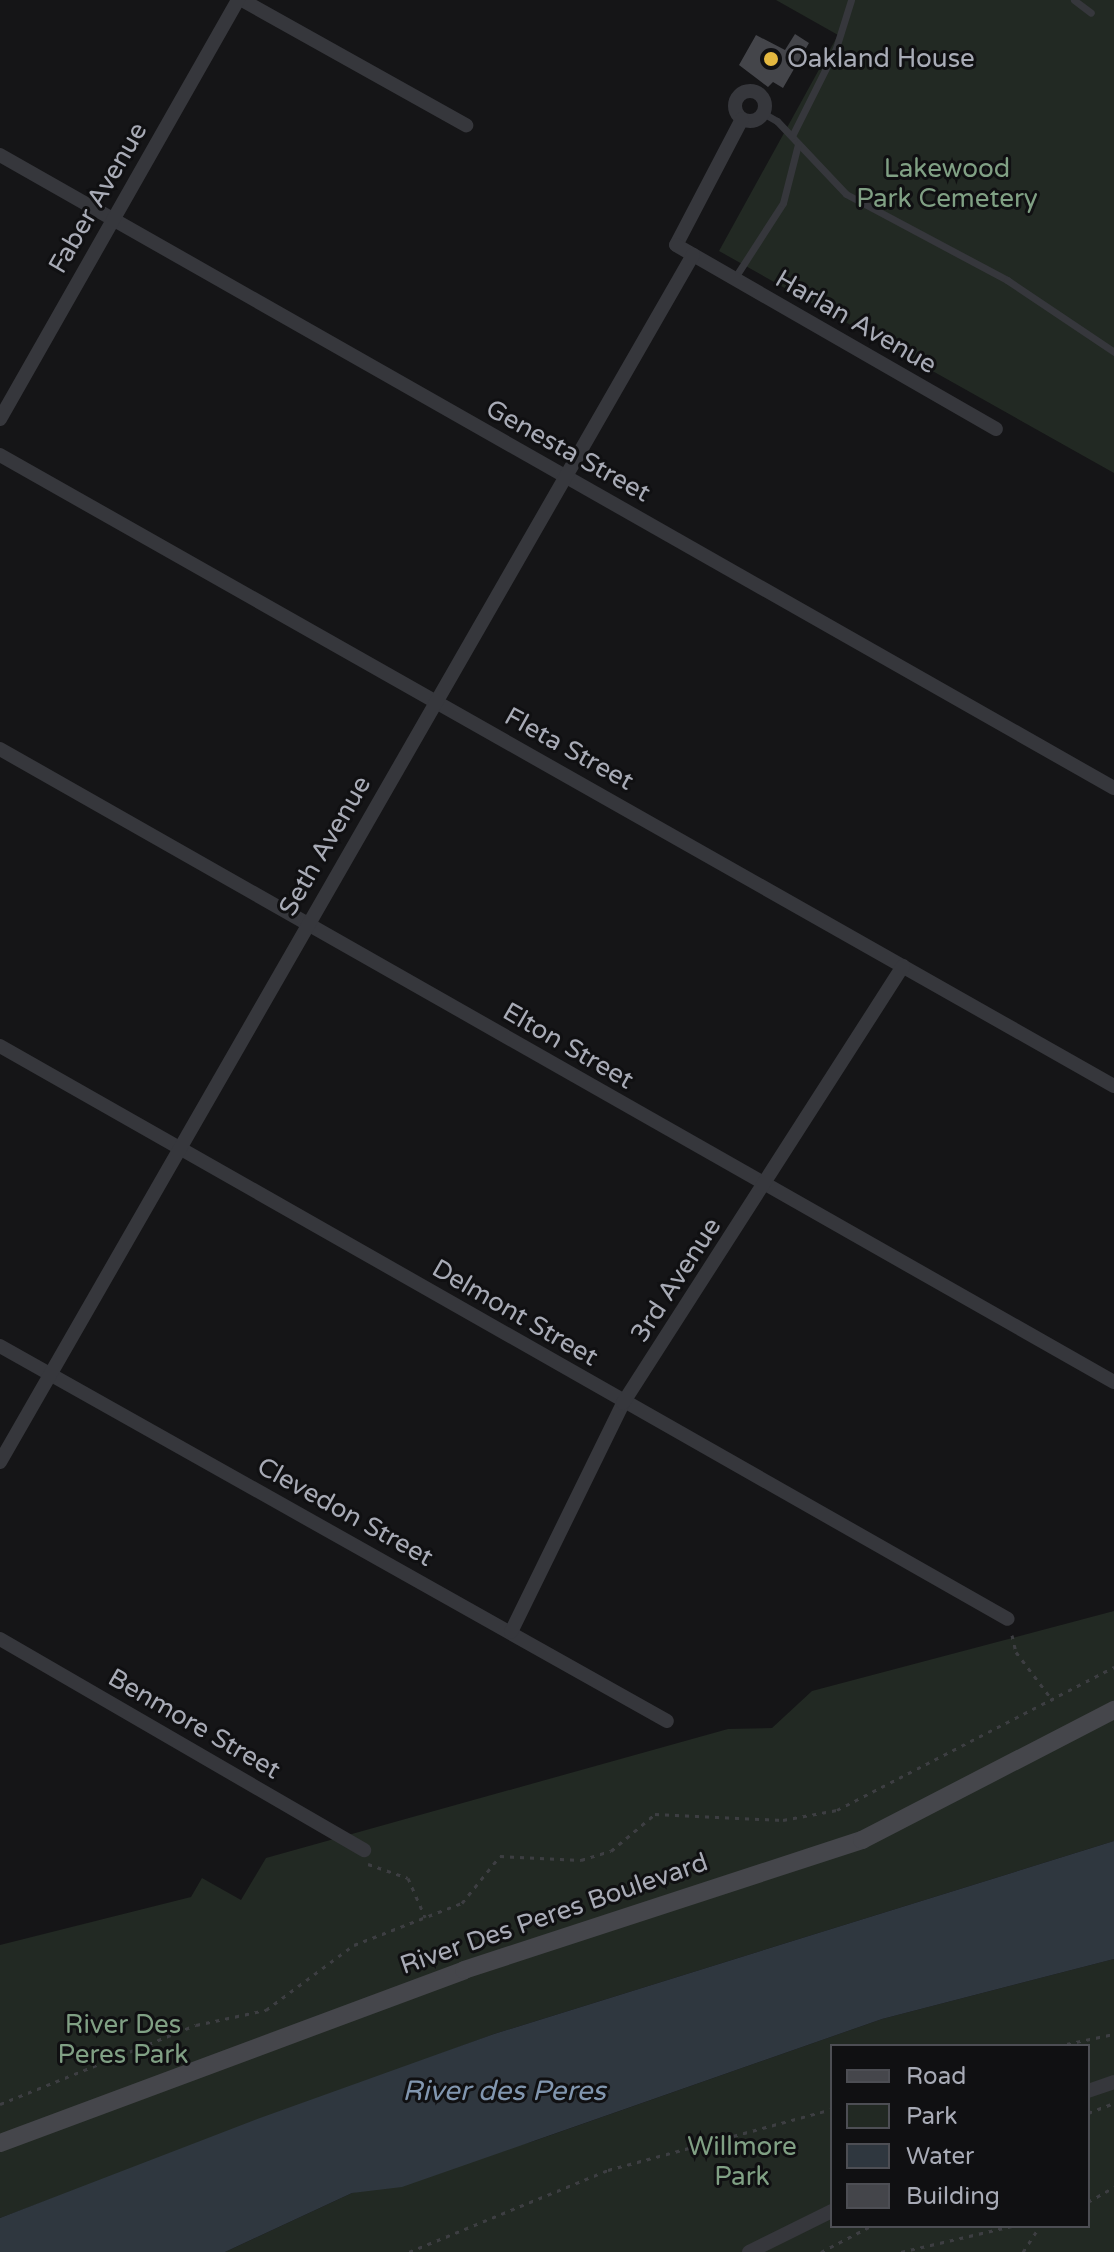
<!DOCTYPE html>
<style>
body{margin:0}
#map{position:relative;width:1114px;height:2252px;overflow:hidden;background:#151517;font-family:"Varela Round",sans-serif}
div>[style]{position:absolute}
.green>*{inset:0;background:#222923}
.water>*{inset:0;background:#2f373f}
.building>*{inset:0;background:#44454a}
.path>*{height:3px;margin-top:-1.5px;transform-origin:0;background:repeating-linear-gradient(90deg,#3d3e42 0 4px,transparent 0 10px)}
.service>*{height:7px;margin:-3.5px;padding:0 3.5px;transform-origin:3.5px;border-radius:3.5px;background:#36373c}
.minor>*{height:14px;margin:-7px;padding:0 7px;transform-origin:7px;border-radius:7px;background:#36373c}
.minor>.ring{margin:-7px;padding:0;box-sizing:content-box;background:none;border:14px solid #36373c;border-radius:50%}
.secondary>*{height:18px;margin:-9px;padding:0 9px;transform-origin:9px;border-radius:9px;background:#45464b}
.dots>*{width:22px;height:22px;translate:-50% -50%;box-sizing:border-box;border:4px solid #101012;border-radius:50%}
span{translate:-50% -50%;white-space:nowrap;text-align:center;line-height:1.15;-webkit-text-stroke:6px #101012;paint-order:stroke}
.poi-label{font-size:26px;color:#a8abb6}
.left{translate:0 -50%;text-align:left}
.park-label{font-size:26px;color:#80a084}
.street-label{font-size:26px;color:#a8abb6}
.water-label{font-size:28px;color:#8196af;font-style:italic}
.legend{position:absolute;left:830px;top:2044px;width:260px;height:184px;box-sizing:border-box;background:#101012;border:2px solid #4d4e54;margin:0;padding:10px 14px;list-style:none;font-size:24px;color:#a8abb6}
.legend li{display:flex;align-items:center;gap:16px;height:40px}
.legend b{width:40px;border:2px solid #4d4e54}
</style>
<div id="map">
<div class="green">
<div style="clip-path:polygon(776px 0,1114px 0,1114px 473px,719px 251px,838px 35px)"></div>
<div style="clip-path:polygon(1114px 1611px,1114px 1841px,494px 2034px,0 2218px,0 1945px,191px 1897px,202px 1878px,241px 1900px,266px 1858px,728px 1729px,772px 1728px,812px 1691px)"></div>
<div style="clip-path:polygon(evenodd,1114px 1959px,1114px 2252px,225px 2252px,352px 2193px,534px 2141px,882px 2019px,1114px 1959px,832px 2046px,1088px 2046px,1088px 2226px,832px 2226px,832px 2046px)"></div>
</div>
<div class="water">
<div style="clip-path:polygon(1114px 1841px,1114px 1959px,882px 2019px,402px 2187px,352px 2193px,225px 2252px,0 2252px,0 2218px,260px 2118px,494px 2034px)"></div>
</div>
<div class="building">
<div style="clip-path:polygon(795px 34px,809px 43px,783px 88px,773px 82px,768px 87px,739px 65px,756px 35px,785px 50px)"></div>
</div>
<div class="path">
<div style="left:1012px;top:1635px;width:17px;rotate:77deg"></div>
<div style="left:1016px;top:1652px;width:61px;rotate:52.9deg"></div>
<div style="left:368px;top:1864px;width:42px;rotate:19.3deg"></div>
<div style="left:408px;top:1878px;width:43px;rotate:66.4deg"></div>
<div style="left:1057px;top:2046px;width:58px;rotate:-11.9deg"></div>
<div style="left:0;top:2104px;width:211px;rotate:-22deg"></div>
<div style="left:196px;top:2025px;width:72px;rotate:-12.1deg"></div>
<div style="left:266px;top:2010px;width:109px;rotate:-36.5deg"></div>
<div style="left:354px;top:1945px;width:116px;rotate:-21.3deg"></div>
<div style="left:462px;top:1903px;width:60px;rotate:-51deg"></div>
<div style="left:500px;top:1856px;width:81px;rotate:2.8deg"></div>
<div style="left:581px;top:1860px;width:31px;rotate:-17deg"></div>
<div style="left:611px;top:1851px;width:57px;rotate:-40.1deg"></div>
<div style="left:655px;top:1814px;width:128px;rotate:2.7deg"></div>
<div style="left:783px;top:1820px;width:55px;rotate:-10.5deg"></div>
<div style="left:837px;top:1810px;width:312px;rotate:-27.3deg"></div>
<div style="left:1088px;top:2113px;width:28px;rotate:-21deg"></div>
<div style="left:1088px;top:2202px;width:30px;rotate:-30deg"></div>
<div style="left:409px;top:2252px;width:215px;rotate:-22.4deg"></div>
<div style="left:608px;top:2170px;width:232px;rotate:-15.2deg"></div>
<div style="left:821px;top:2252px;width:56px;rotate:-27.5deg"></div>
<div style="left:901px;top:2252px;width:114px;rotate:-13.2deg"></div>
<div style="left:1023px;top:2252px;width:31px;rotate:-57deg"></div>
</div>
<div class="service">
<div style="left:1074px;top:0;width:21px;rotate:37deg"></div>
<div style="left:763px;top:113px;width:16px;rotate:30deg"></div>
<div style="left:777px;top:121px;width:100px;rotate:46.6deg"></div>
<div style="left:846px;top:194px;width:183px;rotate:28.1deg"></div>
<div style="left:1007px;top:280px;width:129px;rotate:33.9deg"></div>
<div style="left:792px;top:136px;width:98px;rotate:-63.4deg"></div>
<div style="left:836px;top:48px;width:50px;rotate:-72.6deg"></div>
<div style="left:734px;top:279px;width:90px;rotate:-57.2deg"></div>
<div style="left:783px;top:203px;width:61px;rotate:-75.7deg"></div>
</div>
<div class="minor">
<div style="left:242px;top:0;width:257px;rotate:29.2deg"></div>
<div class="ring" style="left:735px;top:91px;width:16px;height:16px"></div>
<div style="left:742px;top:119px;width:142px;rotate:117.6deg"></div>
<div style="left:676px;top:245px;width:369px;rotate:29.9deg"></div>
<div style="left:0;top:155px;width:1281px;rotate:29.61deg"></div>
<div style="left:0;top:419px;width:482px;rotate:-60.4deg"></div>
<div style="left:0;top:455px;width:1280px;rotate:29.53deg"></div>
<div style="left:0;top:749px;width:1281px;rotate:29.61deg"></div>
<div style="left:0;top:1046px;width:1159px;rotate:29.62deg"></div>
<div style="left:0;top:1346px;width:765px;rotate:29.35deg"></div>
<div style="left:0;top:1462px;width:1392px;rotate:-60.14deg"></div>
<div style="left:511px;top:1632px;width:255px;rotate:-63.9deg"></div>
<div style="left:623px;top:1403px;width:519px;rotate:-57.35deg"></div>
<div style="left:0;top:1639px;width:421px;rotate:30.1deg"></div>
<div style="left:1088px;top:2091px;width:28px;rotate:-19deg"></div>
<div style="left:749px;top:2252px;width:93px;rotate:-26.3deg"></div>
</div>
<div class="secondary">
<div style="left:0;top:2143px;width:495px;rotate:-20.4deg"></div>
<div style="left:464px;top:1970px;width:419px;rotate:-18.1deg"></div>
<div style="left:862px;top:1840px;width:284px;rotate:-27.3deg"></div>
</div>
<div class="dots">
<div style="left:771px;top:59px;background:#e4b840"></div>
</div>
<div class="poi-label">
<span class="left" style="left:787px;top:59px">Oakland House</span>
</div>
<div class="park-label">
<span style="left:947px;top:184px">Lakewood<br>Park Cemetery</span>
<span style="left:123px;top:2040px">River Des<br>Peres Park</span>
<span style="left:742px;top:2162px">Willmore<br>Park</span>
</div>
<div class="street-label">
<span style="left:98px;top:198px;rotate:-60deg">Faber Avenue</span>
<span style="left:856px;top:322px;rotate:30deg">Harlan Avenue</span>
<span style="left:568px;top:451px;rotate:29deg">Genesta Street</span>
<span style="left:569px;top:749px;rotate:29deg">Fleta Street</span>
<span style="left:325px;top:846px;rotate:-60deg">Seth Avenue</span>
<span style="left:568px;top:1046px;rotate:30deg">Elton Street</span>
<span style="left:676px;top:1280px;rotate:-57deg">3rd Avenue</span>
<span style="left:515px;top:1313px;rotate:30deg">Delmont Street</span>
<span style="left:345px;top:1512px;rotate:29deg">Clevedon Street</span>
<span style="left:194px;top:1724px;rotate:30deg">Benmore Street</span>
<span style="left:554px;top:1914px;rotate:-19deg">River Des Peres Boulevard</span>
</div>
<div class="water-label">
<span style="left:504px;top:2091px">River des Peres</span>
</div>
<ul class="legend">
<li><b style="height:10px;background:#45464b"></b>Road</li>
<li><b style="height:22px;background:#222923"></b>Park</li>
<li><b style="height:22px;background:#2f373f"></b>Water</li>
<li><b style="height:22px;background:#44454a"></b>Building</li>
</ul>
</div>
